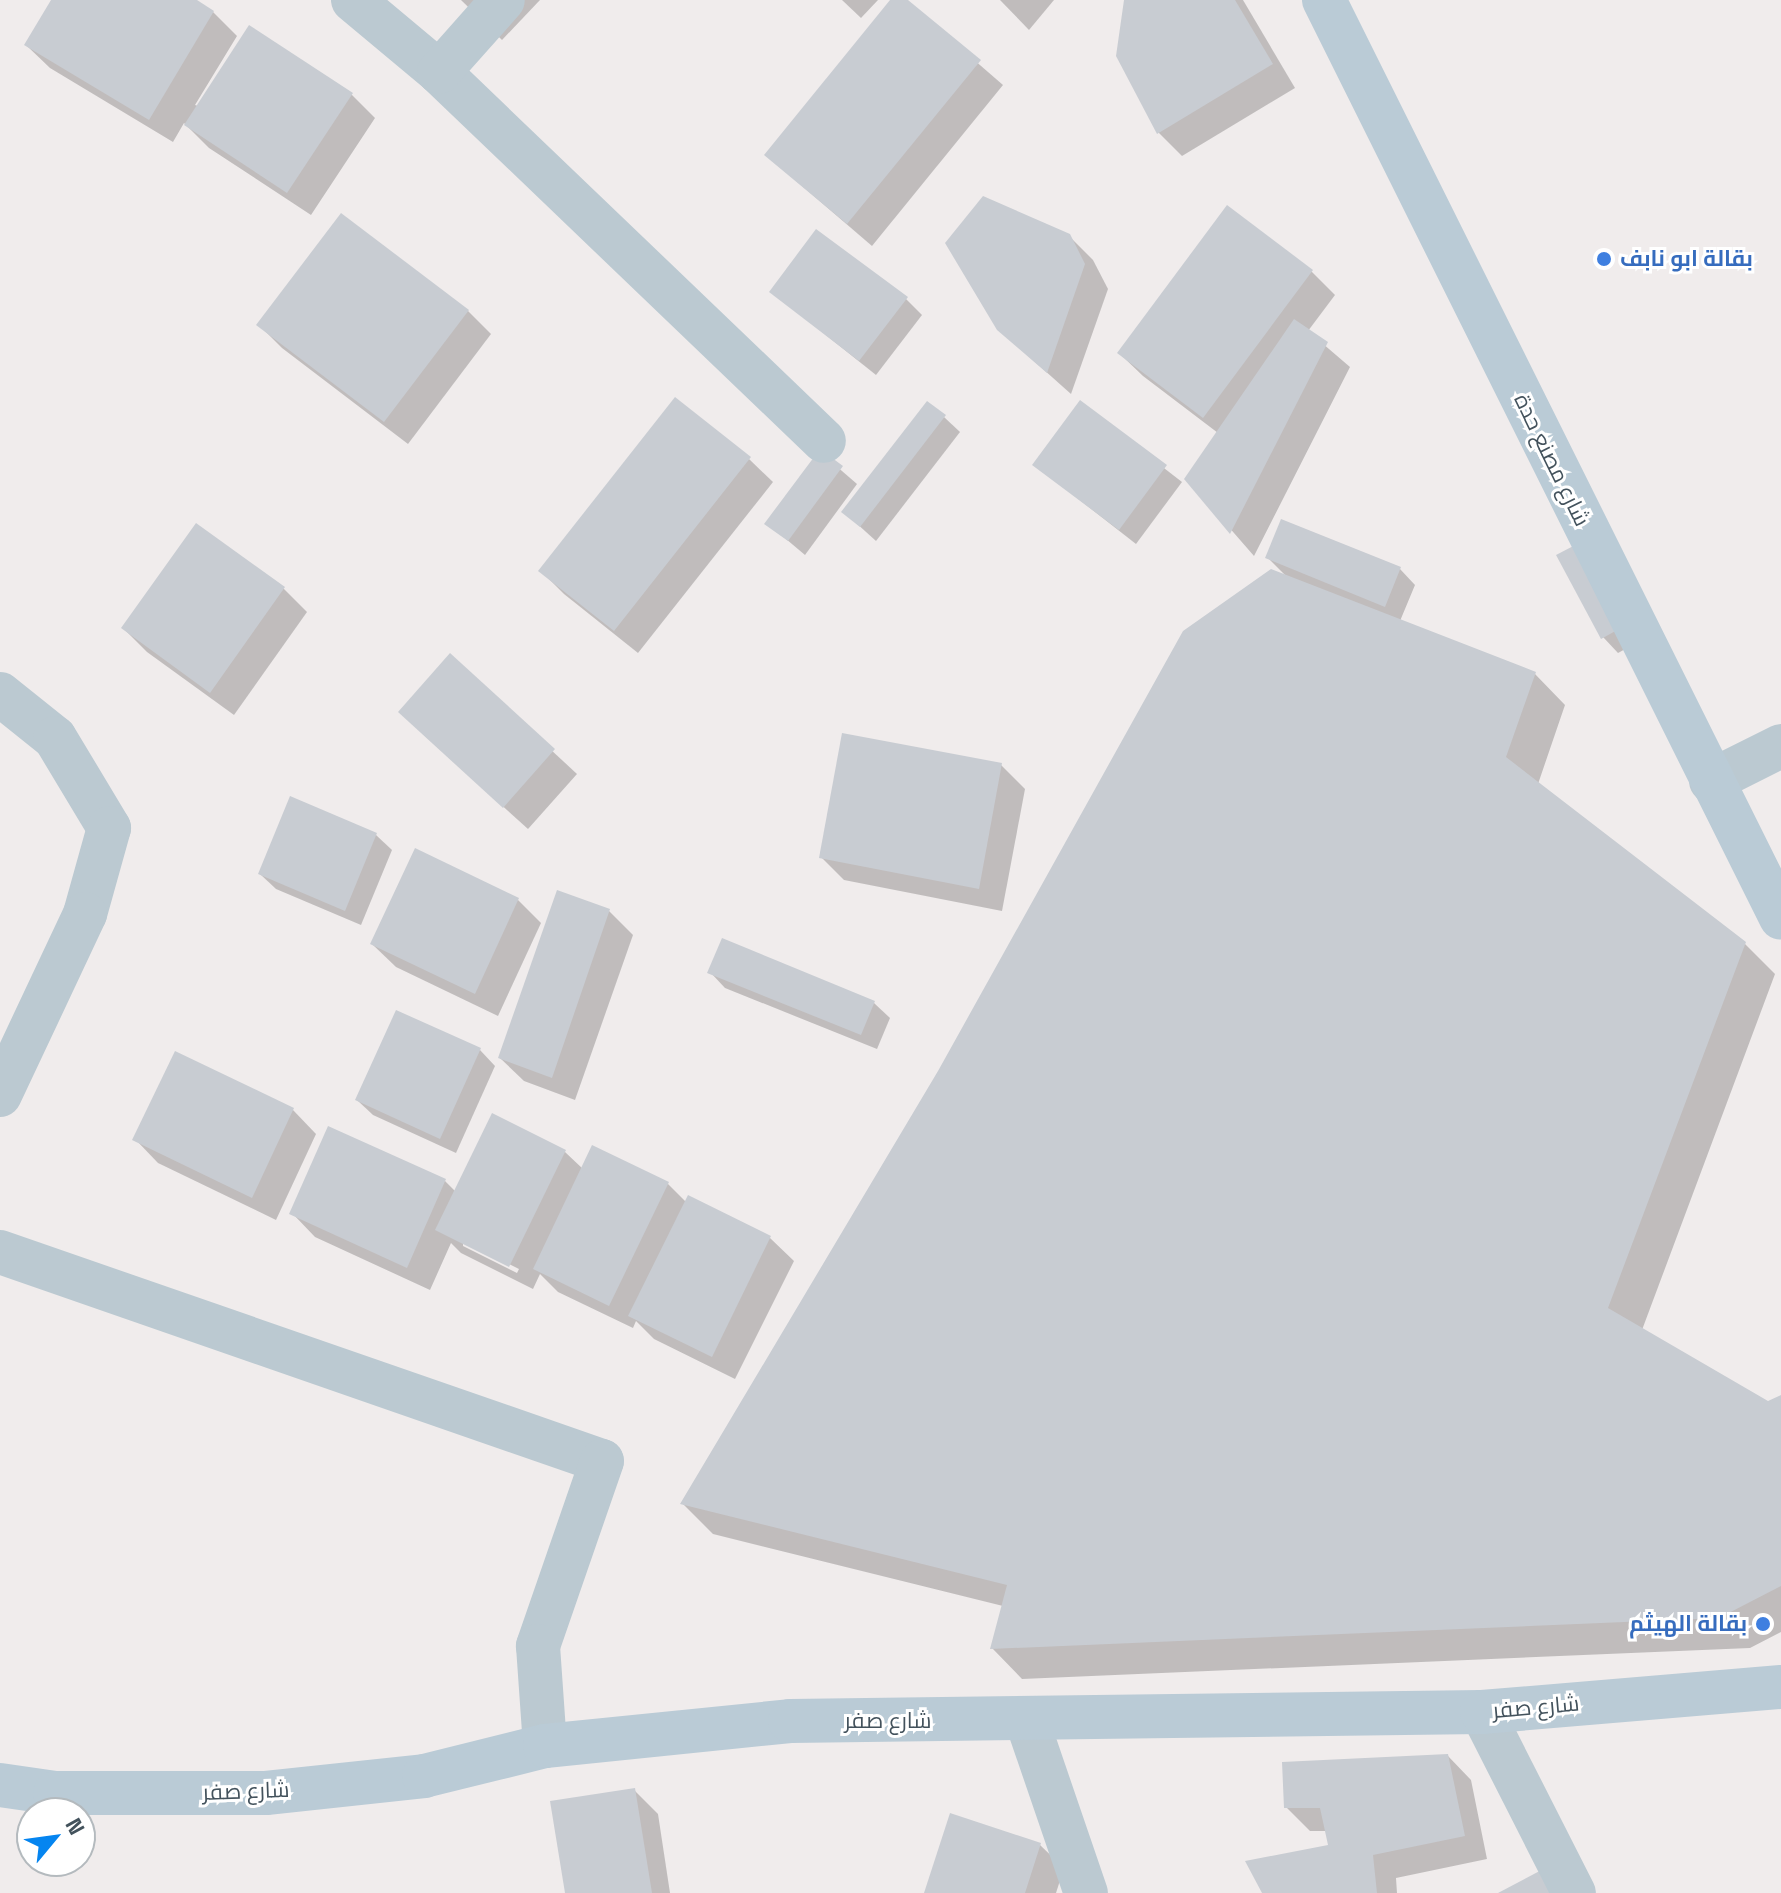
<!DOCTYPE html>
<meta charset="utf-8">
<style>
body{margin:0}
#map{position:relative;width:1781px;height:1893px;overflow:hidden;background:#f0ecec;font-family:"Space Grotesk",Cairo,sans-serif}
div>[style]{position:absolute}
.shadow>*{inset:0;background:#0003}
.building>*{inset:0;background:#c8ccd2}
.street>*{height:44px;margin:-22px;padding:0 22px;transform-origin:22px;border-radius:22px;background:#bbc9d1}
.secondary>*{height:44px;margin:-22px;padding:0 22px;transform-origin:22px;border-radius:22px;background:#bacbd6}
.dots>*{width:22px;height:22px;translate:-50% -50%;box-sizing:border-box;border:4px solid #fff;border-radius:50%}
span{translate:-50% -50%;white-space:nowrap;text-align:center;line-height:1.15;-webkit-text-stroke:6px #fff;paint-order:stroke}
.shop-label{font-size:22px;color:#366cbe;font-weight:700}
.left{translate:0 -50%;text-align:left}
.right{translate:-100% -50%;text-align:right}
.street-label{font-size:22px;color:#43525c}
.north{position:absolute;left:16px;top:1797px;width:80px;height:80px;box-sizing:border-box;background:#fff;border:2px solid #b4babe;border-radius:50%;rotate:61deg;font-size:22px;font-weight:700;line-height:32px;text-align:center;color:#43525c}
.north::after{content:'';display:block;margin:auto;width:28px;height:36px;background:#0585f0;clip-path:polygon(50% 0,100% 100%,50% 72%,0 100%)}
</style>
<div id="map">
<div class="shadow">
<div style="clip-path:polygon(53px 0,193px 0,213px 12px,237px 36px,195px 105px,198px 106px,352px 95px,375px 118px,311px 215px,209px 148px,184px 123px,173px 142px,50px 68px,26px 45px)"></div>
<div style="clip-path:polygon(461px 0,540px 0,502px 40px)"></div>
<div style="clip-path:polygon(842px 0,878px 0,861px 18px)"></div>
<div style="clip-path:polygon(892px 0,905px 0,1003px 85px,872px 246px,766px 155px)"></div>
<div style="clip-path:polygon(1000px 0,1054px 0,1029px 30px)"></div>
<div style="clip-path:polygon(1127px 0,1243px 0,1295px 88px,1182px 156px,1159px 133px)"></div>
<div style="clip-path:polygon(1227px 208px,1312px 272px,1335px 295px,1308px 331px,1350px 367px,1254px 556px,1187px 479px,1218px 433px,1143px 376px,1119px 353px)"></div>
<div style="clip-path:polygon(1069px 236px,1093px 260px,1108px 289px,1071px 394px,998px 329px)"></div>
<div style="clip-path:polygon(772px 292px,906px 299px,922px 315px,876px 375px)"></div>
<div style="clip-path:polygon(468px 311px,491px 334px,408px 444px,282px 348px,259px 325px)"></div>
<div style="clip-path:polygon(1080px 403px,1182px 482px,1136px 544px,1035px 465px)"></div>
<div style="clip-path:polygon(944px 417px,960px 432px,876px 541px,844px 512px)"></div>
<div style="clip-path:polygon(820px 452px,857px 484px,805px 555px,767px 523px)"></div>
<div style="clip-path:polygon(749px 459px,773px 482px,638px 653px,564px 594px,541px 571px)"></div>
<div style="clip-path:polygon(196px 526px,284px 589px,307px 612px,234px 715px,147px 652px,123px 628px)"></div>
<div style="clip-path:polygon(1559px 556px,1642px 640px,1618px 653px,1603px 637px)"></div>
<div style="clip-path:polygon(1268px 558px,1400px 569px,1415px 585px,1400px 621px,1535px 674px,1565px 705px,1538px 784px,1744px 943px,1775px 974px,1642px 1330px,1768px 1403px,1781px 1398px,1781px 1632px,1750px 1648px,1022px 1679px,992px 1648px,1003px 1606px,713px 1534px,683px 1504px,1287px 577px)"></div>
<div style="clip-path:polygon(450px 656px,577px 774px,528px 829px,424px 735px)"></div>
<div style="clip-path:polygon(1001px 765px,1025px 789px,1002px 911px,844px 880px,821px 857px)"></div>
<div style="clip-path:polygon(291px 799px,376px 835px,392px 850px,361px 925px,276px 889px,260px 874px)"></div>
<div style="clip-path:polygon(518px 900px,541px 923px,498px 1016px,396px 967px,372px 944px)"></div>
<div style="clip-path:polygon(609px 911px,633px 935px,575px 1100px,524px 1081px,500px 1058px)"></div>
<div style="clip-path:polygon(710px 972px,874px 1003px,890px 1018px,877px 1049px,725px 988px)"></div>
<div style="clip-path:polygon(480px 1050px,495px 1066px,456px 1153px,373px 1115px,357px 1100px)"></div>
<div style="clip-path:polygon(293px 1110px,316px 1134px,276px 1220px,158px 1163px,135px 1139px)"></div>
<div style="clip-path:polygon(evenodd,493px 1116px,565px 1152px,583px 1169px,667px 1183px,686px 1202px,770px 1238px,794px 1261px,735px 1379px,654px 1339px,636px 1321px,633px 1328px,558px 1292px,540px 1274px,533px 1289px,461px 1253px,451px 1243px,430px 1290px,315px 1237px,292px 1213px,445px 1181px,456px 1192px,493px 1116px,463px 1241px,519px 1269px,517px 1273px,463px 1246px,463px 1241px)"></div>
<div style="clip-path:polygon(1448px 1756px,1471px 1780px,1487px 1859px,1396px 1878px,1397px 1893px,1264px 1893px,1331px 1847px,1327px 1831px,1310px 1831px,1286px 1807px)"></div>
<div style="clip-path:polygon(634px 1790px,658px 1814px,670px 1893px,567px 1893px)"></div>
<div style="clip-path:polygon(1040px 1845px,1064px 1868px,1056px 1893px,927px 1893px)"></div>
</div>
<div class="building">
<div style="clip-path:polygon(51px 0,197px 0,214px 11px,149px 120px,24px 45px)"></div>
<div style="clip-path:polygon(890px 0,908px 0,981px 60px,847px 224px,764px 155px)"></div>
<div style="clip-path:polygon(1124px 0,1235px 0,1273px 64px,1157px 134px,1116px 56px)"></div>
<div style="clip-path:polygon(249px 25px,353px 93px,287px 193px,184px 125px)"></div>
<div style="clip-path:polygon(983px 196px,1070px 234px,1085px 264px,1047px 373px,997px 330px,945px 243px)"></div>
<div style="clip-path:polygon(1227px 205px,1313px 270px,1203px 418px,1117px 353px)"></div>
<div style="clip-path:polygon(341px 213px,469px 310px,384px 422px,256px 325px)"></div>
<div style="clip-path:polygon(816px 229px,908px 297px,859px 361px,769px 292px)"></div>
<div style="clip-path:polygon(1294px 319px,1328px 342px,1230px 534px,1184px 479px)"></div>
<div style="clip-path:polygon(675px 397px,751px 457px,614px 631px,538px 571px)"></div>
<div style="clip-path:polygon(1080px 400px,1167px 465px,1119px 530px,1032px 465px)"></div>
<div style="clip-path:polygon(927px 401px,946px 415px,860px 527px,841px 512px)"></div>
<div style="clip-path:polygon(820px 449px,843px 466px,788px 541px,764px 524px)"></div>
<div style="clip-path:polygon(1281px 519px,1401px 567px,1385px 607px,1265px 558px)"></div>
<div style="clip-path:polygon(196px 523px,285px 587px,210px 693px,121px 628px)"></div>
<div style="clip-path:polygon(1583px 541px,1628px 624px,1601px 639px,1556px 555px)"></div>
<div style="clip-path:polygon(1271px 569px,1536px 672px,1506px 757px,1746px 942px,1608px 1308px,1768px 1401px,1781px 1395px,1781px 1586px,1719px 1618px,990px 1649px,1007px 1585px,680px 1504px,938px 1071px,1183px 631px)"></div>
<div style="clip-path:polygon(450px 653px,555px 749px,503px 808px,398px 712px)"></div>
<div style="clip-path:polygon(842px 733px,1002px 763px,979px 889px,819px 858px)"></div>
<div style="clip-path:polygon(290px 796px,377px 833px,345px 911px,258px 874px)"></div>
<div style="clip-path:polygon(415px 848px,519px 898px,475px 994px,370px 944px)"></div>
<div style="clip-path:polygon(557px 890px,610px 909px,552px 1078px,498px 1058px)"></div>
<div style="clip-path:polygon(722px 938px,875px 1001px,861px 1035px,707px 973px)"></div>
<div style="clip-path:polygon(396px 1010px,481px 1048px,440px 1139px,355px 1100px)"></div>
<div style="clip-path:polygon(175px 1051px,294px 1108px,252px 1198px,132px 1140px)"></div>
<div style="clip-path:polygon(492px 1113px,566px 1150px,509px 1267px,435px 1230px)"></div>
<div style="clip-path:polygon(328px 1126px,446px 1179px,407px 1268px,289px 1214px)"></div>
<div style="clip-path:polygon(592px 1145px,669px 1182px,609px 1306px,533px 1269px)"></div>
<div style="clip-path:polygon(688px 1195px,771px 1236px,712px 1357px,628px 1316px)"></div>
<div style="clip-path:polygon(1448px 1754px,1465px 1836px,1373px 1855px,1377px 1893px,1262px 1893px,1245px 1861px,1328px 1845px,1320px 1808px,1284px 1808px,1282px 1762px)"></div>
<div style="clip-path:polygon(635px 1788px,652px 1893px,565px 1893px,550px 1801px)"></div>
<div style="clip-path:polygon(950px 1813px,1041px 1843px,1025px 1893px,924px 1893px)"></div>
<div style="clip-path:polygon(1568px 1856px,1587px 1893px,1498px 1893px)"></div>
</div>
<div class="street">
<div style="left:353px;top:0;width:112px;rotate:39.9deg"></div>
<div style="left:439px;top:72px;width:533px;rotate:43.78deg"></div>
<div style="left:439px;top:72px;width:96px;rotate:-48.4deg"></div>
<div style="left:0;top:694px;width:70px;rotate:38.7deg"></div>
<div style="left:55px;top:738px;width:105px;rotate:59deg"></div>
<div style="left:109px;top:828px;width:89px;rotate:105.6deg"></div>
<div style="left:85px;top:914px;width:200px;rotate:115.2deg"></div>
<div style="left:1711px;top:781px;width:78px;rotate:-26.6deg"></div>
<div style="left:0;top:1252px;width:637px;rotate:19.15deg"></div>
<div style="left:602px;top:1461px;width:196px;rotate:109.1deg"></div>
<div style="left:538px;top:1646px;width:100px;rotate:86deg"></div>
<div style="left:1482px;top:1712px;width:203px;rotate:63.1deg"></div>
<div style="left:1027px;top:1721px;width:182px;rotate:71.1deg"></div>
</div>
<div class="secondary">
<div style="left:1324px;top:0;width:1025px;rotate:63.53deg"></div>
<div style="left:0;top:1785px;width:56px;rotate:8.3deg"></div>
<div style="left:55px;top:1793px;width:211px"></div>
<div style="left:266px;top:1793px;width:159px;rotate:-6.1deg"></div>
<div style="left:424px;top:1776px;width:125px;rotate:-13.9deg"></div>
<div style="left:545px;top:1746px;width:246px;rotate:-5.8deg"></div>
<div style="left:790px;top:1721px;width:692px;rotate:-0.75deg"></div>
<div style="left:1482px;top:1712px;width:300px;rotate:-4.8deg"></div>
</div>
<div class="dots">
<div style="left:1604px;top:259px;background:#3f7fe0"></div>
<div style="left:1763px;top:1624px;background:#3f7fe0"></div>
</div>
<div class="shop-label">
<span class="left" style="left:1620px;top:259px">بقالة ابو نابف</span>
<span class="right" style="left:1747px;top:1624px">بقالة الهيثم</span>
</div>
<div class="street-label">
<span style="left:1552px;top:460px;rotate:64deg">شارع مصنع حدة</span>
<span style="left:1536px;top:1707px;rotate:-5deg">شارع صفر</span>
<span style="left:888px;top:1721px">شارع صفر</span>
<span style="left:246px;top:1791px;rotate:-2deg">شارع صفر</span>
</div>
<div class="north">N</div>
</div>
